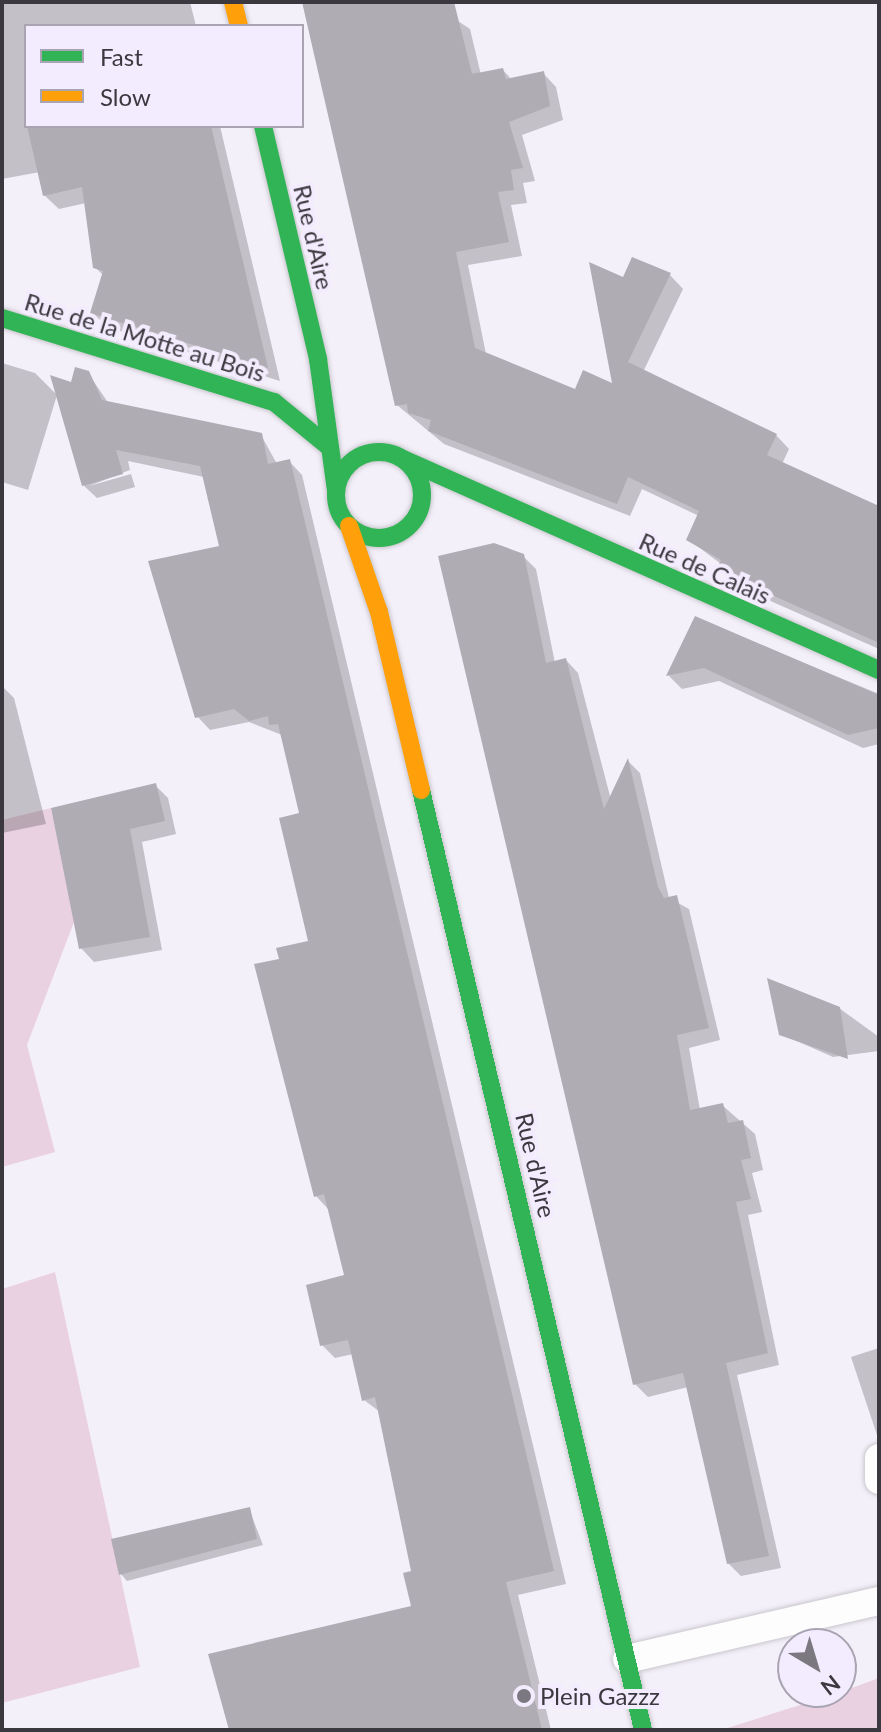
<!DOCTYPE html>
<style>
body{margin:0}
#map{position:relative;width:881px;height:1732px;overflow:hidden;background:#f4f0fa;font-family:Lato,sans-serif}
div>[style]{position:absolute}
.green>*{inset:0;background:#e9d1e2}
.shadow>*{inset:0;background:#0003}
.building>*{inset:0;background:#b0acb3}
.roads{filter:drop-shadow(0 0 2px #c9c6cd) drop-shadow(0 0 2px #c9c6cd)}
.lane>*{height:28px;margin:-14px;padding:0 14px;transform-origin:14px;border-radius:14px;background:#fdfdfe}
.fast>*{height:18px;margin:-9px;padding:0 9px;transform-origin:9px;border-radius:9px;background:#30b455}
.fast>.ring{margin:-9px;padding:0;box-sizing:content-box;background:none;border:18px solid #30b455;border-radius:50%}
.slow>*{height:18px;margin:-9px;padding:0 9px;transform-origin:9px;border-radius:9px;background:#ff9f0a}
.dots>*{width:22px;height:22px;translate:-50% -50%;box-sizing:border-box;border:4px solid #f3ecfe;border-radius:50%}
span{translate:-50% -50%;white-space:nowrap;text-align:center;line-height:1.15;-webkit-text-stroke:8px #f3ecfe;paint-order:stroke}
.street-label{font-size:24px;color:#3b383f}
.poi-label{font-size:24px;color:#3b383f}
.left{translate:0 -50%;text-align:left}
.frame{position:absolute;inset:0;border:4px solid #3b383f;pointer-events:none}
.legend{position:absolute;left:24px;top:24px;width:280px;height:104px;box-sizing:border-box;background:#f3ecfe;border:2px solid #a9a4b2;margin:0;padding:10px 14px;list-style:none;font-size:24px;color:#3b383f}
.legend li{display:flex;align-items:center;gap:16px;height:40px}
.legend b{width:40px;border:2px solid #a9a4b2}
.north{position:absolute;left:777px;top:1628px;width:80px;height:80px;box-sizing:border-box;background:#f3ecfe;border:2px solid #a9a4b2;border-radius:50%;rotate:142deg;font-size:22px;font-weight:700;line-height:32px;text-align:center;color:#3b383f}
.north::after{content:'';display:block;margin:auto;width:28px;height:36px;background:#7c7880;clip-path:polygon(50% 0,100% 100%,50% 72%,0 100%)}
</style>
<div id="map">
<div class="green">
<div style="clip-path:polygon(51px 808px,74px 922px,27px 1045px,55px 1152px,2px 1167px,2px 820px)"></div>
<div style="clip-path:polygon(55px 1272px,140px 1667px,2px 1703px,2px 1289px)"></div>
<div style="clip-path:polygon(879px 1678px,879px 1730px,721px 1730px,841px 1692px)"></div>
</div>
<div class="shadow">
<div style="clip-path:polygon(2px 2px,190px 2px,196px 26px,26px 26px,26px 126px,220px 126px,280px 381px,107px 327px,92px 312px,104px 276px,95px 267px,86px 203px,59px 209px,44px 195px,40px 172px,2px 179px)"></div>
<div style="clip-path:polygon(303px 2px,429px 2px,470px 29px,481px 75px,503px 70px,512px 80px,543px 73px,556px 87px,563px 120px,522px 135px,535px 181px,523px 183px,527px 203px,511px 205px,522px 256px,468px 265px,486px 354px,576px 392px,615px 387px,624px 280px,670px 275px,683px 289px,643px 372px,776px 435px,789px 449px,782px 464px,879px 508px,879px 649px,732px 584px,721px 564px,688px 539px,699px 516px,642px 489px,630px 516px,444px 444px,397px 405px)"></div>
<div style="clip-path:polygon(2px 363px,35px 373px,57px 395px,28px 490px,2px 482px)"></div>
<div style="clip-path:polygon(88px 373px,109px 404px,261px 435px,277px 464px,289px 461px,302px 475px,566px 1584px,518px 1595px,551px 1730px,230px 1730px,414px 1607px,413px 1573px,380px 1412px,364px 1400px,353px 1354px,335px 1358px,322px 1345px,346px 1277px,329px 1210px,316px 1196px,281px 960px,311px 943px,301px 814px,282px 735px,249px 722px,210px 730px,197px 716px,221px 547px,204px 477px,128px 461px,130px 470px,89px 486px,131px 474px,135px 487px,97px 498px,83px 485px,72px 384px)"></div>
<div style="clip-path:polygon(523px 556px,536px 569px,555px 663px,566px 660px,578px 673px,611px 800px,629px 762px,640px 773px,669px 898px,689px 909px,720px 1040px,689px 1048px,700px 1110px,722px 1105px,755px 1134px,763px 1170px,752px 1173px,762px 1212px,748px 1215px,779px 1365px,737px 1375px,781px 1568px,741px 1576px,728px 1563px,688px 1387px,648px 1397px,635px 1384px)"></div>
<div style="clip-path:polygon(696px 618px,879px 694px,879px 744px,863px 748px,719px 681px,682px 689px,669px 676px)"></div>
<div style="clip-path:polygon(2px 686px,14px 698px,46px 824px,2px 833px)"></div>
<div style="clip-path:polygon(155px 785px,168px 798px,176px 834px,142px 842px,162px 950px,94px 962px,81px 948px,54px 809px)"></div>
<div style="clip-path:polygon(839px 1008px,879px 1037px,879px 1051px,833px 1057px,781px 1034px)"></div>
<div style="clip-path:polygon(879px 1348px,879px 1441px,851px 1357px)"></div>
<div style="clip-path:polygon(249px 1509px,263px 1545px,127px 1581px,121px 1574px)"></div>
</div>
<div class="building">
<div style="clip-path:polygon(302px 2px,454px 2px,472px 74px,503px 68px,506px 79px,544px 71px,550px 106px,509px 122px,523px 168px,511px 170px,514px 190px,498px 192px,509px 242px,456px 252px,475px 348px,575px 389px,583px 370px,612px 383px,589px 262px,623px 277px,632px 257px,671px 273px,628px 362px,777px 434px,767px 455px,879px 506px,879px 643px,716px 570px,721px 560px,686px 540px,699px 511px,628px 477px,617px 504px,428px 431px,431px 420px,408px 413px,407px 404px,395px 406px)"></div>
<div style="clip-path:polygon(27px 126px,211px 126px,268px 368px,90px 313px,103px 271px,93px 268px,82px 187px,43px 196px)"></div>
<div style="clip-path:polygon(75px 367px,89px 371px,102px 400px,262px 433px,268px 464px,290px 459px,554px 1571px,506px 1582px,542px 1730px,229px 1730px,208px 1654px,411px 1606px,403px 1573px,411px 1571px,375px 1397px,362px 1401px,348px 1340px,320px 1346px,306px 1285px,344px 1275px,324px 1194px,314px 1197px,254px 964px,279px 959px,276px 948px,308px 941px,279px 818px,299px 813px,278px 724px,269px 725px,268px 716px,249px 721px,234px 709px,195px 718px,148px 561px,219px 546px,200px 466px,116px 450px,123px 474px,82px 486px,50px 375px,71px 382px)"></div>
<div style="clip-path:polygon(494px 543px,524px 554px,546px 663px,566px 658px,604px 809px,628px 758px,658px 887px,664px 898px,677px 895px,709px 1028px,677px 1035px,690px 1110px,723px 1103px,728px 1123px,743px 1120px,751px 1158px,741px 1160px,751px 1199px,736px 1202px,768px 1353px,726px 1363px,769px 1556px,727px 1564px,683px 1373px,633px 1385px,438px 556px)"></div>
<div style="clip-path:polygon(695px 616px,879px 695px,879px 728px,848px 735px,704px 668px,666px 676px)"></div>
<div style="clip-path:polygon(156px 783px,165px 821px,130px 829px,150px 937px,79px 949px,51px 808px)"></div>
<div style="clip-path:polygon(767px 978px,840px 1007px,848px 1059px,779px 1035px)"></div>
<div style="clip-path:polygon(250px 1507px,257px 1539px,119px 1575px,111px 1539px)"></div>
</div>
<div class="roads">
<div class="lane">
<div style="left:879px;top:1458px;width:22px;rotate:90deg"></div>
<div style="left:627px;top:1659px;width:259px;rotate:-13deg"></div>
</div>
<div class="fast">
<div style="left:263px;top:126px;width:239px;rotate:76.7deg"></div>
<div style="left:318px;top:359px;width:132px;rotate:82.2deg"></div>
<div style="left:2px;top:318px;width:285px;rotate:17.2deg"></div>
<div style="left:274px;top:402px;width:70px;rotate:39.2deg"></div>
<div class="ring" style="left:336px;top:452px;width:68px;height:68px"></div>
<div style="left:403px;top:459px;width:521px;rotate:23.91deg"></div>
<div style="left:421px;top:790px;width:966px;rotate:76.71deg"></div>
</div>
<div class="slow">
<div style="left:233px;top:2px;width:25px;rotate:76deg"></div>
<div style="left:349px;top:526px;width:91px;rotate:70.8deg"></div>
<div style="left:379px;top:612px;width:183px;rotate:76.7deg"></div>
</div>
</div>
<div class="dots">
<div style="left:524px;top:1696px;background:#7c7880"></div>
</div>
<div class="street-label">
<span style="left:314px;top:237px;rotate:77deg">Rue d'Aire</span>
<span style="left:145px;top:337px;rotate:17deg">Rue de la Motte au Bois</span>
<span style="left:705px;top:568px;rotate:24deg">Rue de Calais</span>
<span style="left:536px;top:1165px;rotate:77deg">Rue d'Aire</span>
</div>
<div class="poi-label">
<span class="left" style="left:540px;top:1696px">Plein Gazzz</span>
</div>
<div class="frame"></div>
<ul class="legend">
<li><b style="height:10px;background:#30b455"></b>Fast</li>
<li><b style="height:10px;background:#ff9f0a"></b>Slow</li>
</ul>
<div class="north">N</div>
</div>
